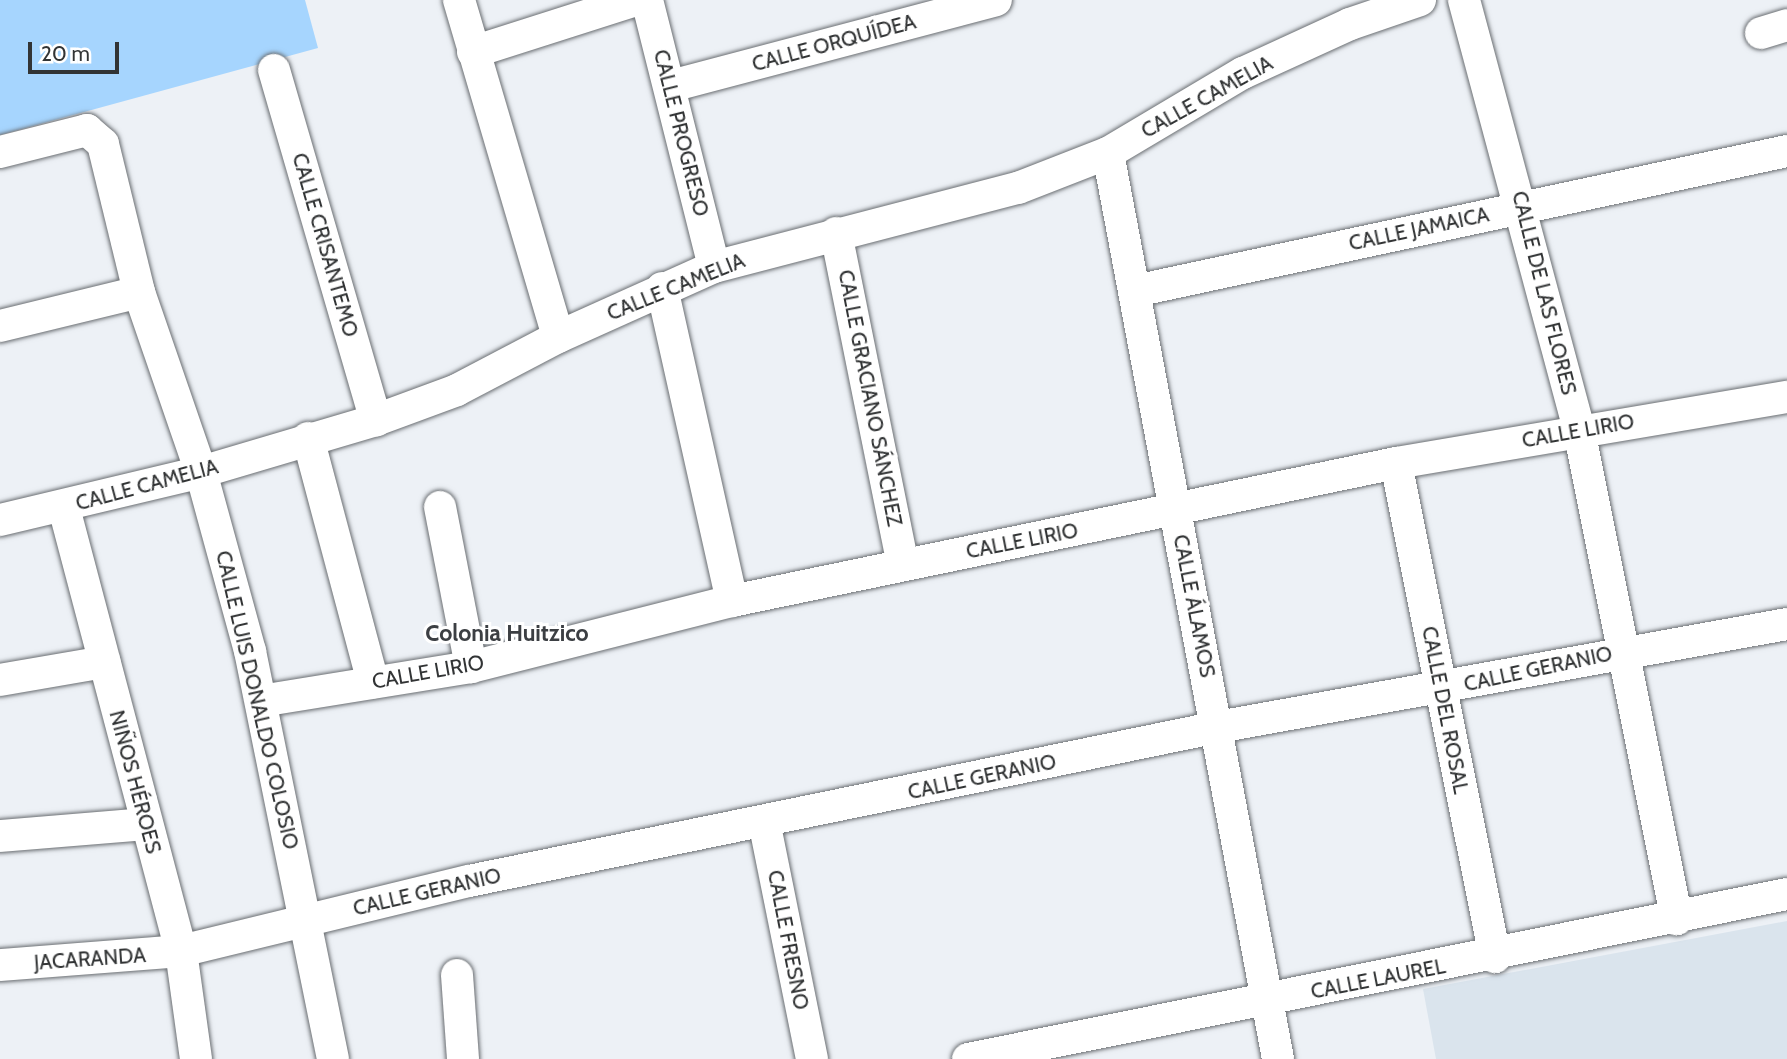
<!DOCTYPE html>
<meta charset="utf-8">
<style>
body{margin:0}
#map{position:relative;width:1787px;height:1059px;overflow:hidden;background:#edf1f6;font-family:Cabin,sans-serif}
div>[style]{position:absolute}
.built>*{inset:0;background:#dae4ed}
.green>*{inset:0;background:#a6d5fe}
.roads{filter:drop-shadow(0 0 2px #6a6e72) drop-shadow(0 0 2px #6a6e72)}
.minor>*{height:32px;margin:-16px;padding:0 16px;transform-origin:16px;border-radius:16px;background:#fff}
span{translate:-50% -50%;white-space:nowrap;text-align:center;line-height:1.15;-webkit-text-stroke:6px #fff;paint-order:stroke}
.street-label{font-size:21px;color:#323435}
.neighbourhood-label{font-size:23px;color:#3c3f43;font-weight:700}
.scale{position:absolute;left:28px;top:42px;width:91px;height:32px;box-sizing:border-box;border:4px solid #323435;border-top:0;padding-left:9px;font-size:21px;line-height:24px;white-space:nowrap;color:#323435;-webkit-text-stroke:5px #fff;paint-order:stroke}
</style>
<div id="map">
<div class="built">
<div style="clip-path:polygon(1787px 921px,1787px 1059px,1436px 1059px,1423px 989px)"></div>
</div>
<div class="green">
<div style="clip-path:polygon(0 0,305px 0,318px 48px,0 135px)"></div>
</div>
<div class="roads">
<div class="minor">
<div style="left:459px;top:0;width:351px;rotate:73.6deg"></div>
<div style="left:647px;top:0;width:275px;rotate:75.9deg"></div>
<div style="left:1464px;top:0;width:445px;rotate:75deg"></div>
<div style="left:1579px;top:430px;width:499px;rotate:78.7deg"></div>
<div style="left:1761px;top:33px;width:27px;rotate:-17deg"></div>
<div style="left:473px;top:52px;width:171px;rotate:-17.7deg"></div>
<div style="left:274px;top:70px;width:365px;rotate:73.8deg"></div>
<div style="left:671px;top:86px;width:336px;rotate:-14.8deg"></div>
<div style="left:0;top:152px;width:90px;rotate:-14.2deg"></div>
<div style="left:87px;top:130px;width:21px;rotate:41deg"></div>
<div style="left:103px;top:144px;width:152px;rotate:76.3deg"></div>
<div style="left:139px;top:292px;width:190px;rotate:71deg"></div>
<div style="left:201px;top:472px;width:186px;rotate:74.7deg"></div>
<div style="left:250px;top:651px;width:416px;rotate:78.5deg"></div>
<div style="left:1108px;top:153px;width:922px;rotate:79.37deg"></div>
<div style="left:836px;top:233px;width:338px;rotate:78.6deg"></div>
<div style="left:662px;top:288px;width:321px;rotate:77.4deg"></div>
<div style="left:1135px;top:291px;width:667px;rotate:-12.12deg"></div>
<div style="left:0;top:326px;width:143px;rotate:-13.7deg"></div>
<div style="left:308px;top:438px;width:253px;rotate:75.1deg"></div>
<div style="left:1396px;top:463px;width:504px;rotate:78.67deg"></div>
<div style="left:440px;top:507px;width:163px;rotate:79deg"></div>
<div style="left:64px;top:508px;width:458px;rotate:75.2deg"></div>
<div style="left:181px;top:951px;width:109px;rotate:82.1deg"></div>
<div style="left:0;top:520px;width:207px;rotate:-13.4deg"></div>
<div style="left:201px;top:472px;width:183px;rotate:-16.5deg"></div>
<div style="left:376px;top:420px;width:86px;rotate:-20.3deg"></div>
<div style="left:457px;top:390px;width:114px;rotate:-27.7deg"></div>
<div style="left:558px;top:337px;width:171px;rotate:-24.2deg"></div>
<div style="left:714px;top:267px;width:314px;rotate:-14.6deg"></div>
<div style="left:1018px;top:188px;width:97px;rotate:-21.3deg"></div>
<div style="left:1108px;top:153px;width:157px;rotate:-30.7deg"></div>
<div style="left:1243px;top:73px;width:118px;rotate:-24.6deg"></div>
<div style="left:1350px;top:24px;width:74px;rotate:-18.9deg"></div>
<div style="left:0;top:680px;width:106px;rotate:-9.8deg"></div>
<div style="left:261px;top:701px;width:213px;rotate:-9.2deg"></div>
<div style="left:471px;top:667px;width:269px;rotate:-14.2deg"></div>
<div style="left:732px;top:601px;width:678px;rotate:-11.74deg"></div>
<div style="left:1396px;top:463px;width:397px;rotate:-9.6deg"></div>
<div style="left:764px;top:821px;width:243px;rotate:78.6deg"></div>
<div style="left:0;top:836px;width:146px;rotate:-4.7deg"></div>
<div style="left:0;top:965px;width:182px;rotate:-4.4deg"></div>
<div style="left:181px;top:951px;width:296px;rotate:-13.7deg"></div>
<div style="left:469px;top:881px;width:765px;rotate:-11.62deg"></div>
<div style="left:1218px;top:727px;width:578px;rotate:-10.26deg"></div>
<div style="left:457px;top:975px;width:84px;rotate:85.9deg"></div>
<div style="left:968px;top:1059px;width:835px;rotate:-11.39deg"></div>
</div>
</div>
<div class="street-label">
<span style="left:834px;top:43px;rotate:-15deg">CALLE ORQUÍDEA</span>
<span style="left:1207px;top:97px;rotate:-29deg">CALLE CAMELIA</span>
<span style="left:681px;top:133px;rotate:76deg">CALLE PROGRESO</span>
<span style="left:1419px;top:229px;rotate:-12deg">CALLE JAMAICA</span>
<span style="left:325px;top:245px;rotate:74deg">CALLE CRISANTEMO</span>
<span style="left:676px;top:287px;rotate:-22deg">CALLE CAMELIA</span>
<span style="left:1544px;top:293px;rotate:76deg">CALLE DE LAS FLORES</span>
<span style="left:870px;top:398px;rotate:79deg">CALLE GRACIANO SÁNCHEZ</span>
<span style="left:1578px;top:431px;rotate:-10deg">CALLE LIRIO</span>
<span style="left:147px;top:485px;rotate:-15deg">CALLE CAMELIA</span>
<span style="left:1022px;top:541px;rotate:-11deg">CALLE LIRIO</span>
<span style="left:1194px;top:606px;rotate:79deg">CALLE ÁLAMOS</span>
<span style="left:1538px;top:669px;rotate:-12deg">CALLE GERANIO</span>
<span style="left:428px;top:672px;rotate:-10deg">CALLE LIRIO</span>
<span style="left:257px;top:700px;rotate:77deg">CALLE LUIS DONALDO COLOSIO</span>
<span style="left:1445px;top:710px;rotate:79deg">CALLE DEL ROSAL</span>
<span style="left:982px;top:777px;rotate:-12deg">CALLE GERANIO</span>
<span style="left:135px;top:782px;rotate:75deg">NIÑOS HÉROES</span>
<span style="left:427px;top:892px;rotate:-13deg">CALLE GERANIO</span>
<span style="left:788px;top:940px;rotate:79deg">CALLE FRESNO</span>
<span style="left:90px;top:959px;rotate:-4deg">JACARANDA</span>
<span style="left:1378px;top:979px;rotate:-11deg">CALLE LAUREL</span>
</div>
<div class="neighbourhood-label">
<span style="left:507px;top:633px">Colonia Huitzico</span>
</div>
<div class="scale">20 m</div>
</div>
